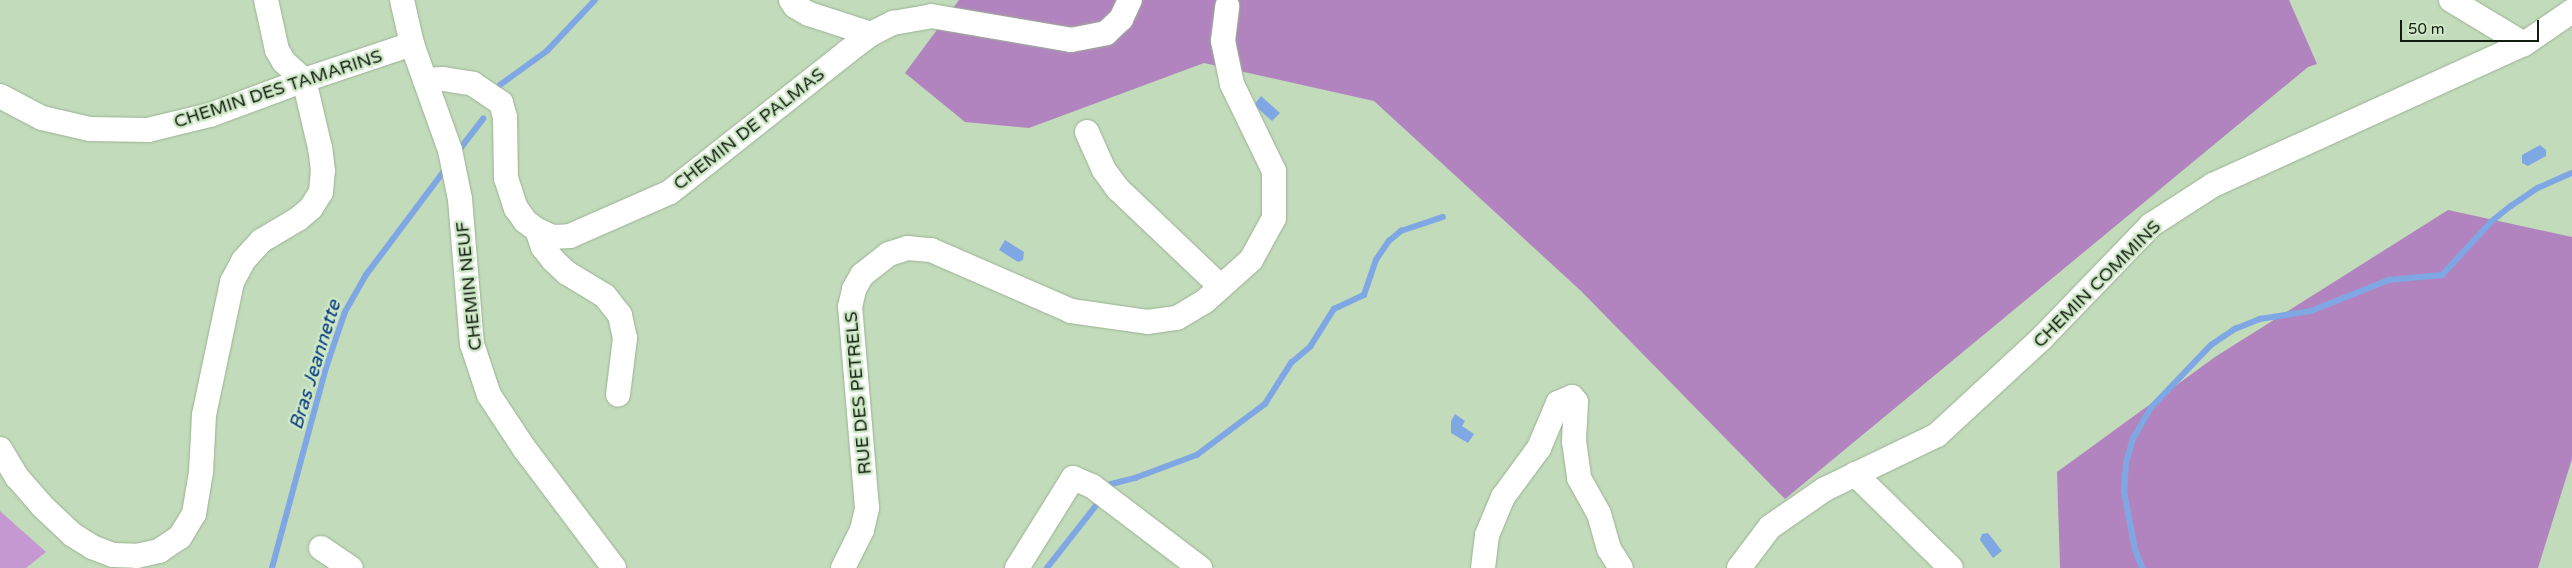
<!DOCTYPE html>
<style>
body{margin:0}
#map{position:relative;width:2572px;height:568px;overflow:hidden;background:#c2dbbb;font-family:"Varela Round",sans-serif}
div>[style]{position:absolute}
.green>*{inset:0;background:#c598d2}
.forest>*{inset:0;background:#b284bf}
.water>*{inset:0;background:#7fa7e4}
.stream>*{height:5.5px;margin:-2.75px;padding:0 2.75px;transform-origin:2.75px;border-radius:2.75px;background:#7fa7e4}
.roads{filter:drop-shadow(0 0 1px #9ab293) drop-shadow(0 0 1px #9ab293)}
.minor>*{height:24px;margin:-12px;padding:0 12px;transform-origin:12px;border-radius:12px;background:#fff}
span{translate:-50% -50%;white-space:nowrap;text-align:center;line-height:1.15;-webkit-text-stroke:5px #cfe8c8;paint-order:stroke}
.street-label{font-size:18px;color:#131c10}
.water-label{font-size:19px;color:#06397f;font-style:italic}
.scale{position:absolute;left:2400px;top:20px;width:139px;height:22px;box-sizing:border-box;border:2px solid #131c10;border-top:0;padding-left:6px;font-size:15px;line-height:18px;white-space:nowrap;color:#131c10;-webkit-text-stroke:4px #cfe8c8;paint-order:stroke}
</style>
<div id="map">
<div class="green">
<div style="clip-path:polygon(0 511px,46px 552px,26px 568px,0 568px)"></div>
</div>
<div class="forest">
<div style="clip-path:polygon(959px 0,2289px 0,2317px 64px,2308px 67px,1785px 499px,1581px 291px,1374px 101px,1204px 63px,1029px 128px,965px 122px,905px 73px)"></div>
<div style="clip-path:polygon(2448px 210px,2572px 237px,2572px 459px,2538px 568px,2060px 568px,2057px 472px,2215px 357px)"></div>
</div>
<div class="water">
<div style="clip-path:polygon(1261px 96px,1280px 113px,1272px 121px,1254px 105px)"></div>
<div style="clip-path:polygon(2540px 145px,2546px 150px,2546px 156px,2528px 166px,2522px 163px,2522px 155px)"></div>
<div style="clip-path:polygon(1005px 240px,1024px 252px,1023px 260px,1018px 262px,999px 250px)"></div>
<div style="clip-path:polygon(1455px 414px,1465px 421px,1462px 426px,1474px 434px,1468px 443px,1451px 433px,1451px 421px)"></div>
<div style="clip-path:polygon(1988px 533px,2002px 551px,1993px 558px,1980px 540px,1982px 534px)"></div>
</div>
<div class="stream">
<div style="left:500px;top:85px;width:58px;rotate:-35.9deg"></div>
<div style="left:547px;top:51px;width:70px;rotate:-46.7deg"></div>
<div style="left:457px;top:153px;width:43px;rotate:-52.6deg"></div>
<div style="left:1111px;top:484px;width:25px;rotate:-14deg"></div>
<div style="left:1135px;top:478px;width:66px;rotate:-20.4deg"></div>
<div style="left:1197px;top:455px;width:85px;rotate:-36.9deg"></div>
<div style="left:1265px;top:404px;width:49px;rotate:-57.6deg"></div>
<div style="left:1291px;top:363px;width:25px;rotate:-40deg"></div>
<div style="left:1310px;top:347px;width:45px;rotate:-57.7deg"></div>
<div style="left:1334px;top:309px;width:33px;rotate:-25deg"></div>
<div style="left:1364px;top:295px;width:37px;rotate:-71deg"></div>
<div style="left:1376px;top:260px;width:23px;rotate:-56deg"></div>
<div style="left:1389px;top:241px;width:16px;rotate:-40deg"></div>
<div style="left:1401px;top:231px;width:44px;rotate:-18.4deg"></div>
<div style="left:272px;top:568px;width:207px;rotate:-74.9deg"></div>
<div style="left:326px;top:368px;width:59px;rotate:-71.3deg"></div>
<div style="left:345px;top:312px;width:43px;rotate:-60.4deg"></div>
<div style="left:366px;top:275px;width:135px;rotate:-53.1deg"></div>
<div style="left:1047px;top:568px;width:78px;rotate:-51.8deg"></div>
<div style="left:2142px;top:568px;width:19px;rotate:-111deg"></div>
<div style="left:2135px;top:550px;width:59px;rotate:-100.7deg"></div>
<div style="left:2124px;top:492px;width:29px;rotate:-86deg"></div>
<div style="left:2126px;top:463px;width:25px;rotate:-74deg"></div>
<div style="left:2133px;top:439px;width:34px;rotate:-60deg"></div>
<div style="left:2150px;top:409px;width:88px;rotate:-46.4deg"></div>
<div style="left:2211px;top:345px;width:29px;rotate:-34deg"></div>
<div style="left:2235px;top:329px;width:27px;rotate:-22deg"></div>
<div style="left:2260px;top:319px;width:52px;rotate:-8.9deg"></div>
<div style="left:2311px;top:311px;width:84px;rotate:-21.7deg"></div>
<div style="left:2389px;top:280px;width:53px;rotate:-5.4deg"></div>
<div style="left:2442px;top:275px;width:72px;rotate:-47.2deg"></div>
<div style="left:2491px;top:222px;width:26px;rotate:-39deg"></div>
<div style="left:2511px;top:206px;width:32px;rotate:-34deg"></div>
<div style="left:2538px;top:188px;width:37px;rotate:-24deg"></div>
</div>
<div class="roads">
<div class="minor">
<div style="left:402px;top:0;width:45px;rotate:77.2deg"></div>
<div style="left:412px;top:44px;width:113px;rotate:70.3deg"></div>
<div style="left:450px;top:150px;width:50px;rotate:78.5deg"></div>
<div style="left:460px;top:199px;width:145px;rotate:85.3deg"></div>
<div style="left:472px;top:344px;width:54px;rotate:71.6deg"></div>
<div style="left:489px;top:395px;width:64px;rotate:56.6deg"></div>
<div style="left:524px;top:448px;width:150px;rotate:53.1deg"></div>
<div style="left:791px;top:0;width:7px;rotate:56deg"></div>
<div style="left:795px;top:6px;width:16px;rotate:30deg"></div>
<div style="left:809px;top:14px;width:65px;rotate:17.9deg"></div>
<div style="left:2451px;top:0;width:85px;rotate:31.1deg"></div>
<div style="left:425px;top:80px;width:18px;rotate:-3deg"></div>
<div style="left:443px;top:79px;width:30px;rotate:9deg"></div>
<div style="left:473px;top:84px;width:34px;rotate:34deg"></div>
<div style="left:501px;top:103px;width:15px;rotate:74deg"></div>
<div style="left:505px;top:117px;width:61px;rotate:89.1deg"></div>
<div style="left:506px;top:178px;width:32px;rotate:72deg"></div>
<div style="left:516px;top:208px;width:16px;rotate:55deg"></div>
<div style="left:525px;top:221px;width:15px;rotate:37deg"></div>
<div style="left:537px;top:230px;width:17px;rotate:24deg"></div>
<div style="left:553px;top:237px;width:17px;rotate:-3deg"></div>
<div style="left:570px;top:236px;width:109px;rotate:-23.7deg"></div>
<div style="left:670px;top:192px;width:226px;rotate:-38.3deg"></div>
<div style="left:847px;top:52px;width:30px;rotate:-37deg"></div>
<div style="left:871px;top:34px;width:25px;rotate:-27deg"></div>
<div style="left:893px;top:23px;width:39px;rotate:-10deg"></div>
<div style="left:931px;top:16px;width:142px;rotate:9.7deg"></div>
<div style="left:1071px;top:40px;width:36px;rotate:-11deg"></div>
<div style="left:1106px;top:33px;width:21px;rotate:-43deg"></div>
<div style="left:1121px;top:19px;width:21px;rotate:-65deg"></div>
<div style="left:0;top:96px;width:47px;rotate:27.6deg"></div>
<div style="left:42px;top:118px;width:49px;rotate:12.9deg"></div>
<div style="left:90px;top:129px;width:58px;rotate:1deg"></div>
<div style="left:148px;top:130px;width:64px;rotate:-13.6deg"></div>
<div style="left:210px;top:115px;width:100px;rotate:-20.4deg"></div>
<div style="left:304px;top:80px;width:114px;rotate:-18.4deg"></div>
<div style="left:1087px;top:132px;width:42px;rotate:65.9deg"></div>
<div style="left:1104px;top:170px;width:24px;rotate:54deg"></div>
<div style="left:1118px;top:189px;width:142px;rotate:43.6deg"></div>
<div style="left:537px;top:230px;width:18px;rotate:71deg"></div>
<div style="left:543px;top:247px;width:16px;rotate:52deg"></div>
<div style="left:553px;top:260px;width:19px;rotate:43deg"></div>
<div style="left:567px;top:273px;width:44px;rotate:31.2deg"></div>
<div style="left:605px;top:296px;width:24px;rotate:52deg"></div>
<div style="left:620px;top:315px;width:24px;rotate:78deg"></div>
<div style="left:625px;top:338px;width:57px;rotate:97deg"></div>
<div style="left:0;top:449px;width:33px;rotate:59deg"></div>
<div style="left:17px;top:477px;width:38px;rotate:49deg"></div>
<div style="left:42px;top:506px;width:42px;rotate:43.1deg"></div>
<div style="left:73px;top:535px;width:22px;rotate:32deg"></div>
<div style="left:92px;top:547px;width:22px;rotate:21deg"></div>
<div style="left:113px;top:555px;width:24px;rotate:2deg"></div>
<div style="left:137px;top:556px;width:23px;rotate:-13deg"></div>
<div style="left:159px;top:551px;width:25px;rotate:-34deg"></div>
<div style="left:180px;top:537px;width:27px;rotate:-59deg"></div>
<div style="left:194px;top:514px;width:43px;rotate:-80.5deg"></div>
<div style="left:201px;top:472px;width:57px;rotate:-87deg"></div>
<div style="left:204px;top:415px;width:136px;rotate:-78.1deg"></div>
<div style="left:232px;top:282px;width:24px;rotate:-62deg"></div>
<div style="left:243px;top:261px;width:27px;rotate:-48deg"></div>
<div style="left:261px;top:241px;width:43px;rotate:-30.7deg"></div>
<div style="left:298px;top:219px;width:17px;rotate:-40deg"></div>
<div style="left:311px;top:208px;width:19px;rotate:-58deg"></div>
<div style="left:321px;top:192px;width:21px;rotate:-85deg"></div>
<div style="left:323px;top:171px;width:23px;rotate:-97deg"></div>
<div style="left:320px;top:148px;width:70px;rotate:-103.2deg"></div>
<div style="left:304px;top:80px;width:27px;rotate:-138deg"></div>
<div style="left:284px;top:62px;width:14px;rotate:-120deg"></div>
<div style="left:277px;top:50px;width:51px;rotate:-102.4deg"></div>
<div style="left:1855px;top:474px;width:134px;rotate:44.4deg"></div>
<div style="left:321px;top:548px;width:36px;rotate:34deg"></div>
<div style="left:843px;top:568px;width:42px;rotate:-63.4deg"></div>
<div style="left:862px;top:530px;width:23px;rotate:-77deg"></div>
<div style="left:867px;top:508px;width:202px;rotate:-94.8deg"></div>
<div style="left:850px;top:307px;width:18px;rotate:-77deg"></div>
<div style="left:854px;top:289px;width:16px;rotate:-60deg"></div>
<div style="left:862px;top:275px;width:34px;rotate:-38deg"></div>
<div style="left:889px;top:254px;width:19px;rotate:-18deg"></div>
<div style="left:907px;top:248px;width:24px;rotate:5deg"></div>
<div style="left:931px;top:250px;width:153px;rotate:23.5deg"></div>
<div style="left:1071px;top:311px;width:77px;rotate:8.2deg"></div>
<div style="left:1147px;top:322px;width:30px;rotate:-8deg"></div>
<div style="left:1177px;top:318px;width:31px;rotate:-31deg"></div>
<div style="left:1204px;top:302px;width:63px;rotate:-41.8deg"></div>
<div style="left:1251px;top:260px;width:48px;rotate:-61.3deg"></div>
<div style="left:1274px;top:218px;width:47px;rotate:-90deg"></div>
<div style="left:1274px;top:171px;width:97px;rotate:-115.8deg"></div>
<div style="left:1232px;top:84px;width:44px;rotate:-101.8deg"></div>
<div style="left:1223px;top:41px;width:35px;rotate:-83deg"></div>
<div style="left:1017px;top:568px;width:106px;rotate:-58.1deg"></div>
<div style="left:1073px;top:478px;width:21px;rotate:23deg"></div>
<div style="left:1092px;top:486px;width:136px;rotate:37.2deg"></div>
<div style="left:1483px;top:568px;width:33px;rotate:-83deg"></div>
<div style="left:1487px;top:535px;width:41px;rotate:-67.2deg"></div>
<div style="left:1503px;top:497px;width:61px;rotate:-53.7deg"></div>
<div style="left:1539px;top:448px;width:49px;rotate:-67.1deg"></div>
<div style="left:1558px;top:403px;width:15px;rotate:-23deg"></div>
<div style="left:1572px;top:397px;width:6px;rotate:51deg"></div>
<div style="left:1576px;top:402px;width:39px;rotate:93deg"></div>
<div style="left:1574px;top:441px;width:37px;rotate:82deg"></div>
<div style="left:1579px;top:478px;width:41px;rotate:60.9deg"></div>
<div style="left:1599px;top:514px;width:36px;rotate:74deg"></div>
<div style="left:1609px;top:549px;width:22px;rotate:58deg"></div>
<div style="left:1739px;top:568px;width:51px;rotate:-52.9deg"></div>
<div style="left:1770px;top:527px;width:67px;rotate:-34.6deg"></div>
<div style="left:1825px;top:489px;width:124px;rotate:-25.7deg"></div>
<div style="left:1937px;top:435px;width:143px;rotate:-42.7deg"></div>
<div style="left:2042px;top:338px;width:157px;rotate:-46deg"></div>
<div style="left:2151px;top:225px;width:74px;rotate:-32.8deg"></div>
<div style="left:2213px;top:185px;width:341px;rotate:-24.4deg"></div>
<div style="left:2524px;top:44px;width:58px;rotate:-34.5deg"></div>
</div>
</div>
<div class="street-label">
<span style="left:278px;top:89px;rotate:-18deg">CHEMIN DES TAMARINS</span>
<span style="left:749px;top:129px;rotate:-38deg">CHEMIN DE PALMAS</span>
<span style="left:2097px;top:284px;rotate:-45deg">CHEMIN COMMINS</span>
<span style="left:469px;top:286px;rotate:-96deg">CHEMIN NEUF</span>
<span style="left:858px;top:393px;rotate:-95deg">RUE DES PETRELS</span>
</div>
<div class="water-label">
<span style="left:316px;top:365px;rotate:-73deg">Bras Jeannette</span>
</div>
<div class="scale">50 m</div>
</div>
